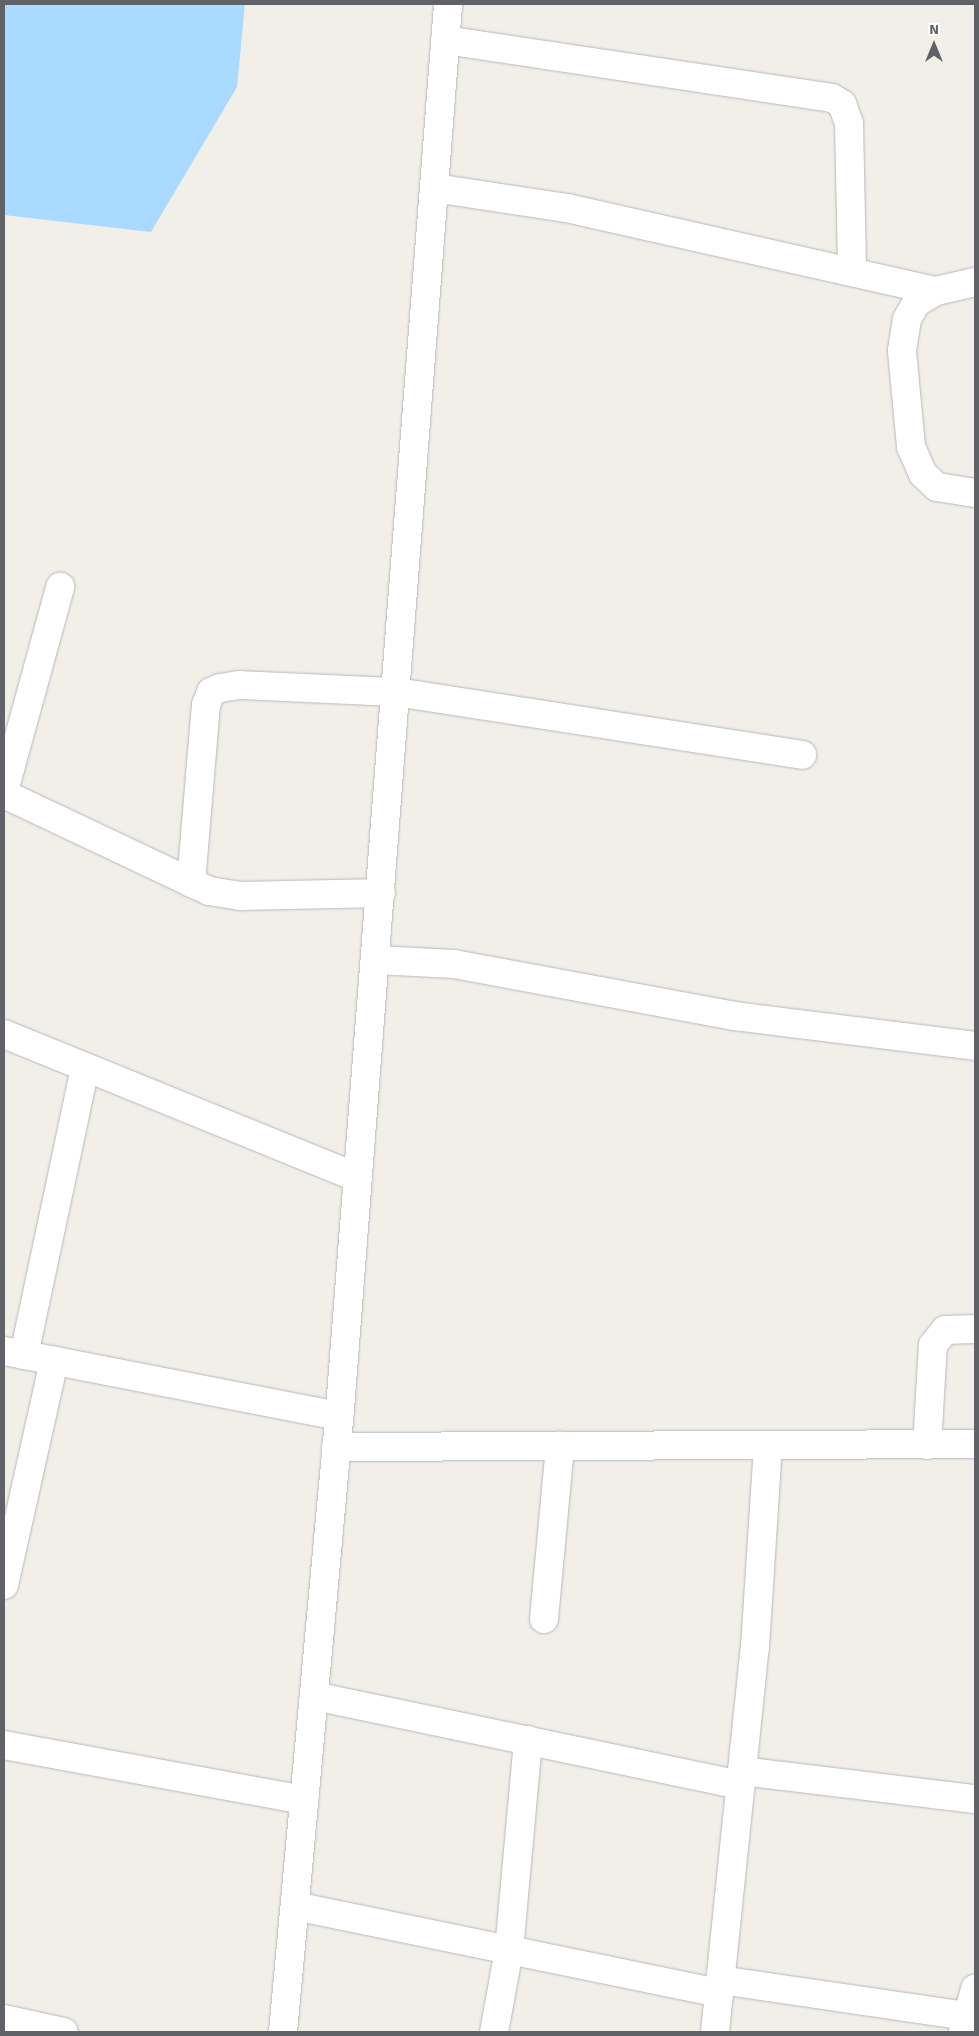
<!DOCTYPE html>
<style>
body{margin:0}
#map{position:relative;width:979px;height:2036px;overflow:hidden;background:#f1efe8;font-family:Signika,sans-serif}
div>[style]{position:absolute}
.water>*{inset:0;background:#aadaff}
.roads{filter:drop-shadow(0 0 1px #b5b8bc) drop-shadow(0 0 1px #b5b8bc)}
.minor>*{height:28px;margin:-14px;padding:0 14px;transform-origin:14px;border-radius:14px;background:#fff}
span{translate:-50% -50%;white-space:nowrap;text-align:center;line-height:1.15;-webkit-text-stroke:5px #fff;paint-order:stroke}
.frame{position:absolute;inset:0;border:5px solid #5f6368;pointer-events:none}
.north{position:absolute;left:909px;top:20px;width:50px;height:50px;-webkit-text-stroke:4px #fff;paint-order:stroke;rotate:0deg;font-size:14px;font-weight:700;line-height:20px;text-align:center;color:#5f6368}
.north::after{content:'';display:block;margin:auto;width:18px;height:22px;background:#5f6368;clip-path:polygon(50% 0,100% 100%,50% 72%,0 100%)}
</style>
<div id="map">
<div class="water">
<div style="clip-path:polygon(4px 4px,245px 4px,237px 87px,151px 232px,4px 215px)"></div>
</div>
<div class="roads">
<div class="minor">
<div style="left:445px;top:40px;width:391px;rotate:8.5deg"></div>
<div style="left:832px;top:98px;width:12px;rotate:31deg"></div>
<div style="left:842px;top:104px;width:20px;rotate:70deg"></div>
<div style="left:849px;top:123px;width:148px;rotate:88.8deg"></div>
<div style="left:434px;top:188px;width:134px;rotate:8.6deg"></div>
<div style="left:567px;top:208px;width:378px;rotate:12.7deg"></div>
<div style="left:975px;top:282px;width:40px;rotate:167deg"></div>
<div style="left:936px;top:291px;width:23px;rotate:149deg"></div>
<div style="left:916px;top:303px;width:18px;rotate:119deg"></div>
<div style="left:907px;top:319px;width:32px;rotate:99deg"></div>
<div style="left:902px;top:351px;width:96px;rotate:84.6deg"></div>
<div style="left:911px;top:447px;width:30px;rotate:66deg"></div>
<div style="left:923px;top:474px;width:19px;rotate:43deg"></div>
<div style="left:937px;top:487px;width:38px;rotate:9deg"></div>
<div style="left:4px;top:791px;width:212px;rotate:-74.6deg"></div>
<div style="left:4px;top:794px;width:227px;rotate:25.3deg"></div>
<div style="left:209px;top:891px;width:33px;rotate:9deg"></div>
<div style="left:242px;top:896px;width:139px;rotate:-1.2deg"></div>
<div style="left:191px;top:883px;width:179px;rotate:-85.2deg"></div>
<div style="left:206px;top:705px;width:14px;rotate:-69deg"></div>
<div style="left:211px;top:692px;width:10px;rotate:-24deg"></div>
<div style="left:220px;top:688px;width:20px;rotate:-9deg"></div>
<div style="left:240px;top:685px;width:156px;rotate:2.6deg"></div>
<div style="left:396px;top:692px;width:411px;rotate:8.8deg"></div>
<div style="left:375px;top:960px;width:79px;rotate:2.9deg"></div>
<div style="left:454px;top:964px;width:286px;rotate:10.5deg"></div>
<div style="left:735px;top:1016px;width:242px;rotate:7.1deg"></div>
<div style="left:4px;top:1034px;width:382px;rotate:22.1deg"></div>
<div style="left:4px;top:1351px;width:341px;rotate:11deg"></div>
<div style="left:24px;top:1355px;width:293px;rotate:-78deg"></div>
<div style="left:927px;top:1445px;width:100px;rotate:-86.6deg"></div>
<div style="left:933px;top:1345px;width:19px;rotate:-51deg"></div>
<div style="left:945px;top:1330px;width:30px;rotate:-2deg"></div>
<div style="left:336px;top:1447px;width:639px;rotate:-0.27deg"></div>
<div style="left:4px;top:1585px;width:230px;rotate:-77.4deg"></div>
<div style="left:544px;top:1619px;width:174px;rotate:-84.7deg"></div>
<div style="left:314px;top:1696px;width:436px;rotate:11.8deg"></div>
<div style="left:4px;top:1745px;width:305px;rotate:10.4deg"></div>
<div style="left:742px;top:1771px;width:235px;rotate:6.9deg"></div>
<div style="left:295px;top:1906px;width:433px;rotate:11.6deg"></div>
<div style="left:720px;top:1980px;width:250px;rotate:8.3deg"></div>
<div style="left:4px;top:2019px;width:61px;rotate:12.2deg"></div>
<div style="left:283px;top:2032px;width:626px;rotate:-84.77deg"></div>
<div style="left:340px;top:1409px;width:1409px;rotate:-85.6deg"></div>
<div style="left:494px;top:2032px;width:83px;rotate:-79.6deg"></div>
<div style="left:509px;top:1950px;width:211px;rotate:-84.8deg"></div>
<div style="left:715px;top:2032px;width:387px;rotate:-84.1deg"></div>
<div style="left:755px;top:1647px;width:201px;rotate:-86.3deg"></div>
<div style="left:963px;top:2032px;width:45px;rotate:-74.4deg"></div>
</div>
</div>
<div class="frame"></div>
<div class="north">N</div>
</div>
